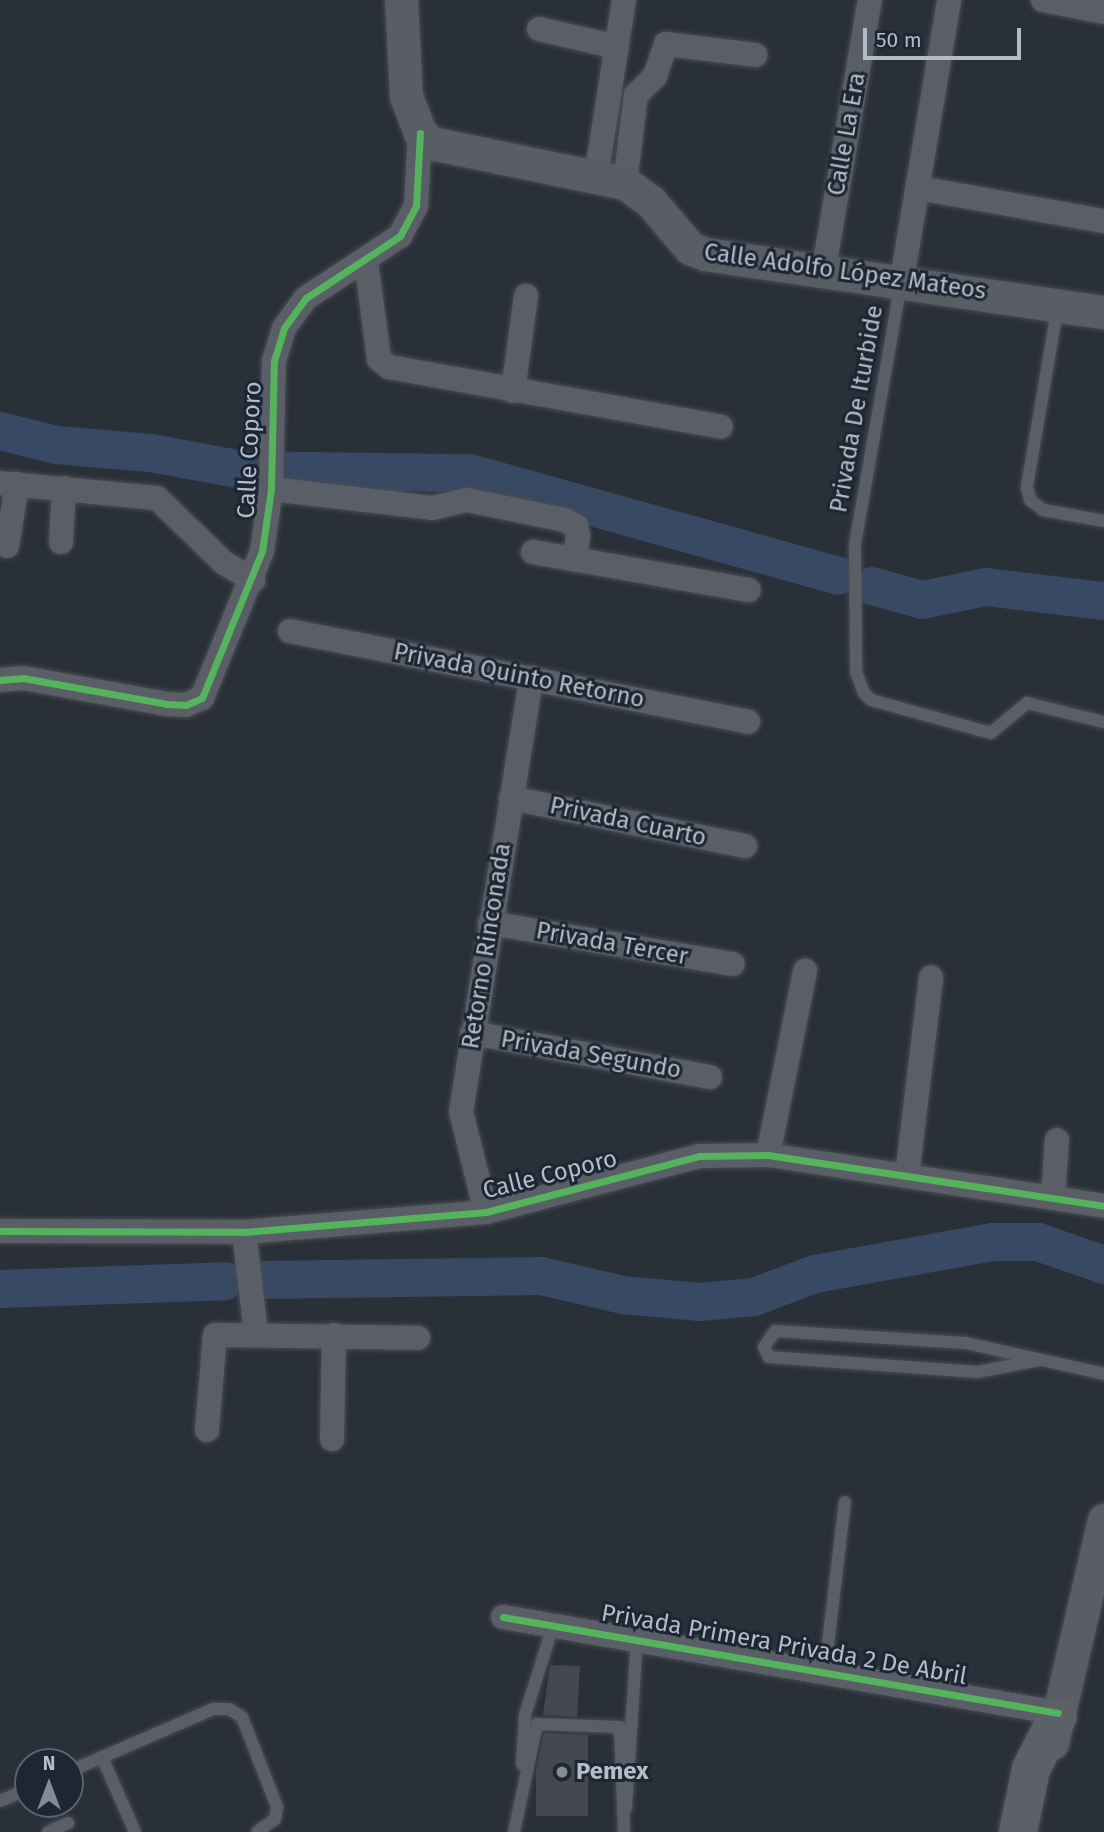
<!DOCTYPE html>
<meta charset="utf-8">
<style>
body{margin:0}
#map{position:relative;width:1104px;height:1832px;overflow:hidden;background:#2a3038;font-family:"Fira Sans",sans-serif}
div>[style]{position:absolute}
.river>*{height:38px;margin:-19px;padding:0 19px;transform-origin:19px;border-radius:19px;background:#384963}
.building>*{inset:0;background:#444950}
.roads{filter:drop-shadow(0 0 2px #484c53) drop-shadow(0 0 2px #484c53)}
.service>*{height:12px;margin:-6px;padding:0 6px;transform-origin:6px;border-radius:6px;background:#5a5e66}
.minor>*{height:24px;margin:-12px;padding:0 12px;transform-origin:12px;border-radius:12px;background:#5a5e66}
.secondary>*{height:33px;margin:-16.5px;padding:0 16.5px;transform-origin:16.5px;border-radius:16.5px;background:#595d64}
.primary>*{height:38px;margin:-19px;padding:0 19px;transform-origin:19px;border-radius:19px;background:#5c6168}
.cycleway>*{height:7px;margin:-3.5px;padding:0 3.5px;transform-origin:3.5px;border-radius:3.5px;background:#56b35d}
.dots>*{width:19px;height:19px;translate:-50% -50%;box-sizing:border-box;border:4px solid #1d2633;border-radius:50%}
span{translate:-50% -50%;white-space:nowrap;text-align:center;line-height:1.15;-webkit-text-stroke:6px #1d2633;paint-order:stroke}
.street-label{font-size:24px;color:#b4bcc9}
.poi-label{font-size:24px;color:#b4bcc9;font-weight:700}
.left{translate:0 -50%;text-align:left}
.north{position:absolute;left:14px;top:1748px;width:70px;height:70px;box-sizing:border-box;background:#1d2633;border:2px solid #59626f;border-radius:50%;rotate:0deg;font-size:19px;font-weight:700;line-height:28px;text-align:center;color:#b4bcc9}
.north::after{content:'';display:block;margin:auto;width:24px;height:32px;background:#848b96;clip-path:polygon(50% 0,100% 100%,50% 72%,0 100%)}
.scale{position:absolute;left:863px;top:28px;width:158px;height:32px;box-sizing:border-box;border:4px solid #b4bcc9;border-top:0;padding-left:9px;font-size:21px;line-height:24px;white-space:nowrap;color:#b4bcc9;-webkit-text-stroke:5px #1d2633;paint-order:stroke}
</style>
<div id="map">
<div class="river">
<div style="left:0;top:431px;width:58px;rotate:14deg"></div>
<div style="left:56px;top:445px;width:95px;rotate:4.8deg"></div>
<div style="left:151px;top:453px;width:94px;rotate:10.5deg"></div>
<div style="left:243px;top:470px;width:227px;rotate:0.8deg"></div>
<div style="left:470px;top:473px;width:382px;rotate:15.6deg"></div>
<div style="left:872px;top:586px;width:52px;rotate:15.6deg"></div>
<div style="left:922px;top:600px;width:65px;rotate:-11.5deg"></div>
<div style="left:986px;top:587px;width:119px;rotate:6.8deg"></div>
<div style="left:260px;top:1280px;width:281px;rotate:-0.8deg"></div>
<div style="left:541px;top:1276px;width:84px;rotate:13deg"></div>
<div style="left:623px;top:1295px;width:77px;rotate:5.2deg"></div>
<div style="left:700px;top:1302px;width:54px;rotate:-5.3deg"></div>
<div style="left:754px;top:1297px;width:65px;rotate:-20.7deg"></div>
<div style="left:815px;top:1274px;width:181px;rotate:-10.2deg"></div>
<div style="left:993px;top:1242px;width:45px"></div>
<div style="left:1038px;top:1242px;width:70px;rotate:19.2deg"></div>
<div style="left:0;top:1289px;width:225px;rotate:-2deg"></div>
</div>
<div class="building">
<div style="clip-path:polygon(550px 1665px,580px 1666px,577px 1717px,543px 1715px)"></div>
<div style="clip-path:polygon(544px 1733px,588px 1735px,588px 1816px,536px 1816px,536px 1770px)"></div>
</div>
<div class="roads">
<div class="service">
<div style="left:901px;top:283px;width:266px;rotate:100deg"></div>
<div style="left:855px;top:545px;width:127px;rotate:89.5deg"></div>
<div style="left:856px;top:672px;width:22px;rotate:69deg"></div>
<div style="left:864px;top:693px;width:10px;rotate:45deg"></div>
<div style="left:871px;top:700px;width:124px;rotate:15.4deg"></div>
<div style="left:991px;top:733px;width:47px;rotate:-39.8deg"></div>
<div style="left:1027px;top:703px;width:79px;rotate:13.9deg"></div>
<div style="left:1058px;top:305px;width:185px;rotate:99.7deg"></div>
<div style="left:1027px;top:487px;width:13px;rotate:77deg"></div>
<div style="left:1030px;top:500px;width:16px;rotate:38deg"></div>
<div style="left:1043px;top:510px;width:62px;rotate:10.2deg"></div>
<div style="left:1039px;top:1360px;width:62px;rotate:168.9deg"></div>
<div style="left:978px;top:1372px;width:210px;rotate:-175.9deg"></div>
<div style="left:769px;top:1357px;width:11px;rotate:-117deg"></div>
<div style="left:764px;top:1347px;width:19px;rotate:-55deg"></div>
<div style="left:775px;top:1331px;width:191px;rotate:3.6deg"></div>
<div style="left:966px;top:1343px;width:137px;rotate:12.6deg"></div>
<div style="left:1100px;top:1373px;width:4px;rotate:14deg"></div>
<div style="left:825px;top:1669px;width:168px;rotate:-83.2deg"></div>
<div style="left:102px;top:1757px;width:82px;rotate:66.3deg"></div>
<div style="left:522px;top:1764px;width:49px;rotate:-86.5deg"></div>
<div style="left:525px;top:1715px;width:93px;rotate:-72.5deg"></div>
<div style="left:70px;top:1771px;width:156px;rotate:-23.4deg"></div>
<div style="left:213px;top:1709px;width:16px"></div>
<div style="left:229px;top:1709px;width:15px;rotate:32deg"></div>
<div style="left:242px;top:1717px;width:97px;rotate:68.7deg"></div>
<div style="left:277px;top:1807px;width:12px;rotate:99deg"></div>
<div style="left:275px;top:1819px;width:22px;rotate:144deg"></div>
<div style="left:0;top:1801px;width:30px;rotate:-23deg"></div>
<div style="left:626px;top:1808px;width:170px;rotate:-86.3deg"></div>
<div style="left:48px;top:1832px;width:22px;rotate:-24deg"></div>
<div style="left:514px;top:1832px;width:110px;rotate:-78deg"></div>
<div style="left:537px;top:1724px;width:83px;rotate:2.1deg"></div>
<div style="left:620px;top:1727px;width:105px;rotate:87.8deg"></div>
</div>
<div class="minor">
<div style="left:1043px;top:0;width:62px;rotate:11.1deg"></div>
<div style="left:539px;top:29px;width:80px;rotate:13deg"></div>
<div style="left:596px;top:177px;width:179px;rotate:-81deg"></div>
<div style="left:625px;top:183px;width:89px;rotate:-82.9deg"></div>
<div style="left:636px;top:95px;width:27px;rotate:-45deg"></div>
<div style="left:655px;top:76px;width:34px;rotate:-71deg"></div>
<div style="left:666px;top:44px;width:90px;rotate:7deg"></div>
<div style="left:918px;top:188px;width:189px;rotate:10.1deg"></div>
<div style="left:366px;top:261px;width:99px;rotate:82.4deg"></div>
<div style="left:379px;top:359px;width:13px;rotate:39deg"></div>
<div style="left:389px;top:367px;width:337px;rotate:10.2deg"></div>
<div style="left:824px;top:268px;width:272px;rotate:-80.3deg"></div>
<div style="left:902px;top:279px;width:283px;rotate:-80.4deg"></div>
<div style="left:513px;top:391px;width:96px;rotate:-82.2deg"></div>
<div style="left:0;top:483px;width:158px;rotate:5.5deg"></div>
<div style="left:157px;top:498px;width:93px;rotate:44.1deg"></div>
<div style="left:224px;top:563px;width:34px;rotate:30deg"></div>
<div style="left:271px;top:489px;width:162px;rotate:6.7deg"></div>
<div style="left:432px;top:508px;width:36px;rotate:-13deg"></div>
<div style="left:467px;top:500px;width:100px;rotate:11.5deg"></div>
<div style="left:565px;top:520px;width:13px;rotate:29deg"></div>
<div style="left:576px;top:526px;width:10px;rotate:79deg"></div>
<div style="left:578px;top:536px;width:24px;rotate:99deg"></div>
<div style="left:61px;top:542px;width:54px;rotate:-86.8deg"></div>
<div style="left:7px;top:546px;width:63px;rotate:-80.8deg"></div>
<div style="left:533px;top:552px;width:219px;rotate:10deg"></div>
<div style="left:290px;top:631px;width:467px;rotate:11.2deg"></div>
<div style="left:0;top:680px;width:23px;rotate:-5deg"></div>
<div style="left:23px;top:678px;width:146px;rotate:10.2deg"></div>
<div style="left:167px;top:704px;width:19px;rotate:3deg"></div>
<div style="left:186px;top:705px;width:17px;rotate:-24deg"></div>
<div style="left:202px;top:698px;width:159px;rotate:-67.8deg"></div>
<div style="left:262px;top:551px;width:63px;rotate:-81.7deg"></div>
<div style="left:271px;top:489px;width:128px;rotate:-88.7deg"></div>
<div style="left:274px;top:361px;width:34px;rotate:-73deg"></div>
<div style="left:284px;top:328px;width:37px;rotate:-54deg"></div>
<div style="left:306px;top:298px;width:113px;rotate:-33.4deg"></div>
<div style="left:400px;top:236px;width:34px;rotate:-62deg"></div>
<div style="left:416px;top:206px;width:73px;rotate:-86.9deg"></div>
<div style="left:511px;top:798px;width:239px;rotate:11.6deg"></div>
<div style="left:490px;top:923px;width:246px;rotate:9.6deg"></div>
<div style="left:472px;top:1033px;width:242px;rotate:10.5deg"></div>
<div style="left:768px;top:1155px;width:188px;rotate:-78.6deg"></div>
<div style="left:907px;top:1176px;width:200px;rotate:-83.1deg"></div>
<div style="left:1053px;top:1197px;width:57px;rotate:-86deg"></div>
<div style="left:486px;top:1212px;width:103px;rotate:-104deg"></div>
<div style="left:461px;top:1112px;width:440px;rotate:-80.8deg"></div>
<div style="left:0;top:1231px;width:244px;rotate:0.2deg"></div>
<div style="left:244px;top:1232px;width:243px;rotate:-4.7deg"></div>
<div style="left:486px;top:1212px;width:221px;rotate:-14.7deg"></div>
<div style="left:700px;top:1156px;width:68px;rotate:-0.8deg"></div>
<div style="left:768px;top:1155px;width:340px;rotate:8.6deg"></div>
<div style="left:244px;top:1232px;width:101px;rotate:83.2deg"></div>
<div style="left:207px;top:1430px;width:95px;rotate:-85.2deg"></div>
<div style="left:215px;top:1335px;width:203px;rotate:0.8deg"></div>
<div style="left:332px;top:1439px;width:104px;rotate:-88.9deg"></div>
<div style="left:503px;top:1617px;width:563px;rotate:9.81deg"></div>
</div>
<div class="secondary">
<div style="left:401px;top:0;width:96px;rotate:87deg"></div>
<div style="left:406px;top:96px;width:40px;rotate:69deg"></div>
<div style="left:420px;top:133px;width:15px;rotate:42deg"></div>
<div style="left:431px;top:143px;width:198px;rotate:11.7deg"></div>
<div style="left:625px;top:183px;width:32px;rotate:36deg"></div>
<div style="left:651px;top:202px;width:60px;rotate:49.7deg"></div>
<div style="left:690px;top:248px;width:16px;rotate:22deg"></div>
<div style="left:705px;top:254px;width:403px;rotate:8.3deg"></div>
<div style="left:1052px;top:1743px;width:229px;rotate:-76.9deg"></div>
</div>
<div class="primary">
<div style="left:1018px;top:1832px;width:64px;rotate:-78.3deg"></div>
<div style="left:1031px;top:1769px;width:59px;rotate:-63deg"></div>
</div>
</div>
<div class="cycleway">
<div style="left:0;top:680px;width:23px;rotate:-5deg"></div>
<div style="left:23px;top:678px;width:146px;rotate:10.2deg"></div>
<div style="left:167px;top:704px;width:19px;rotate:3deg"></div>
<div style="left:186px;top:705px;width:17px;rotate:-24deg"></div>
<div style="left:202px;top:698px;width:159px;rotate:-67.8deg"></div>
<div style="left:262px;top:551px;width:63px;rotate:-81.7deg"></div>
<div style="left:271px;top:489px;width:128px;rotate:-88.7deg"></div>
<div style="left:274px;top:361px;width:34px;rotate:-73deg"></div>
<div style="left:284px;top:328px;width:37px;rotate:-54deg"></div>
<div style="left:306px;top:298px;width:113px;rotate:-33.4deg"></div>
<div style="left:400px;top:236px;width:34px;rotate:-62deg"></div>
<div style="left:416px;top:206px;width:73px;rotate:-86.9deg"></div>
<div style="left:0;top:1231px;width:244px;rotate:0.2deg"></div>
<div style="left:244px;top:1232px;width:243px;rotate:-4.7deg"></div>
<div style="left:486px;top:1212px;width:221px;rotate:-14.7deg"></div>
<div style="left:700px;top:1156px;width:68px;rotate:-0.8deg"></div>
<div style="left:768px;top:1155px;width:340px;rotate:8.6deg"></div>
<div style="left:503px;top:1617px;width:563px;rotate:9.81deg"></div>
</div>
<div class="dots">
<div style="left:562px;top:1772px;background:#848b96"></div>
</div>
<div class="street-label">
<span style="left:847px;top:134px;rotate:-80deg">Calle La Era</span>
<span style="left:845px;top:272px;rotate:8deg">Calle Adolfo López Mateos</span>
<span style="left:857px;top:409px;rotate:-80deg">Privada De Iturbide</span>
<span style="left:250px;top:450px;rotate:-87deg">Calle Coporo</span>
<span style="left:519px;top:676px;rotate:11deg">Privada Quinto Retorno</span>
<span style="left:628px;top:822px;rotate:12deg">Privada Cuarto</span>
<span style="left:612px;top:944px;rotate:10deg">Privada Tercer</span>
<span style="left:487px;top:946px;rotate:-81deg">Retorno Rinconada</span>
<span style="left:591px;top:1055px;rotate:10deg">Privada Segundo</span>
<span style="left:550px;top:1175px;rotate:-14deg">Calle Coporo</span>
<span style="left:784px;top:1645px;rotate:10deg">Privada Primera Privada 2 De Abril</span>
</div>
<div class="poi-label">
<span class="left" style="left:576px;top:1772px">Pemex</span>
</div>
<div class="north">N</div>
<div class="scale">50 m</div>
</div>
